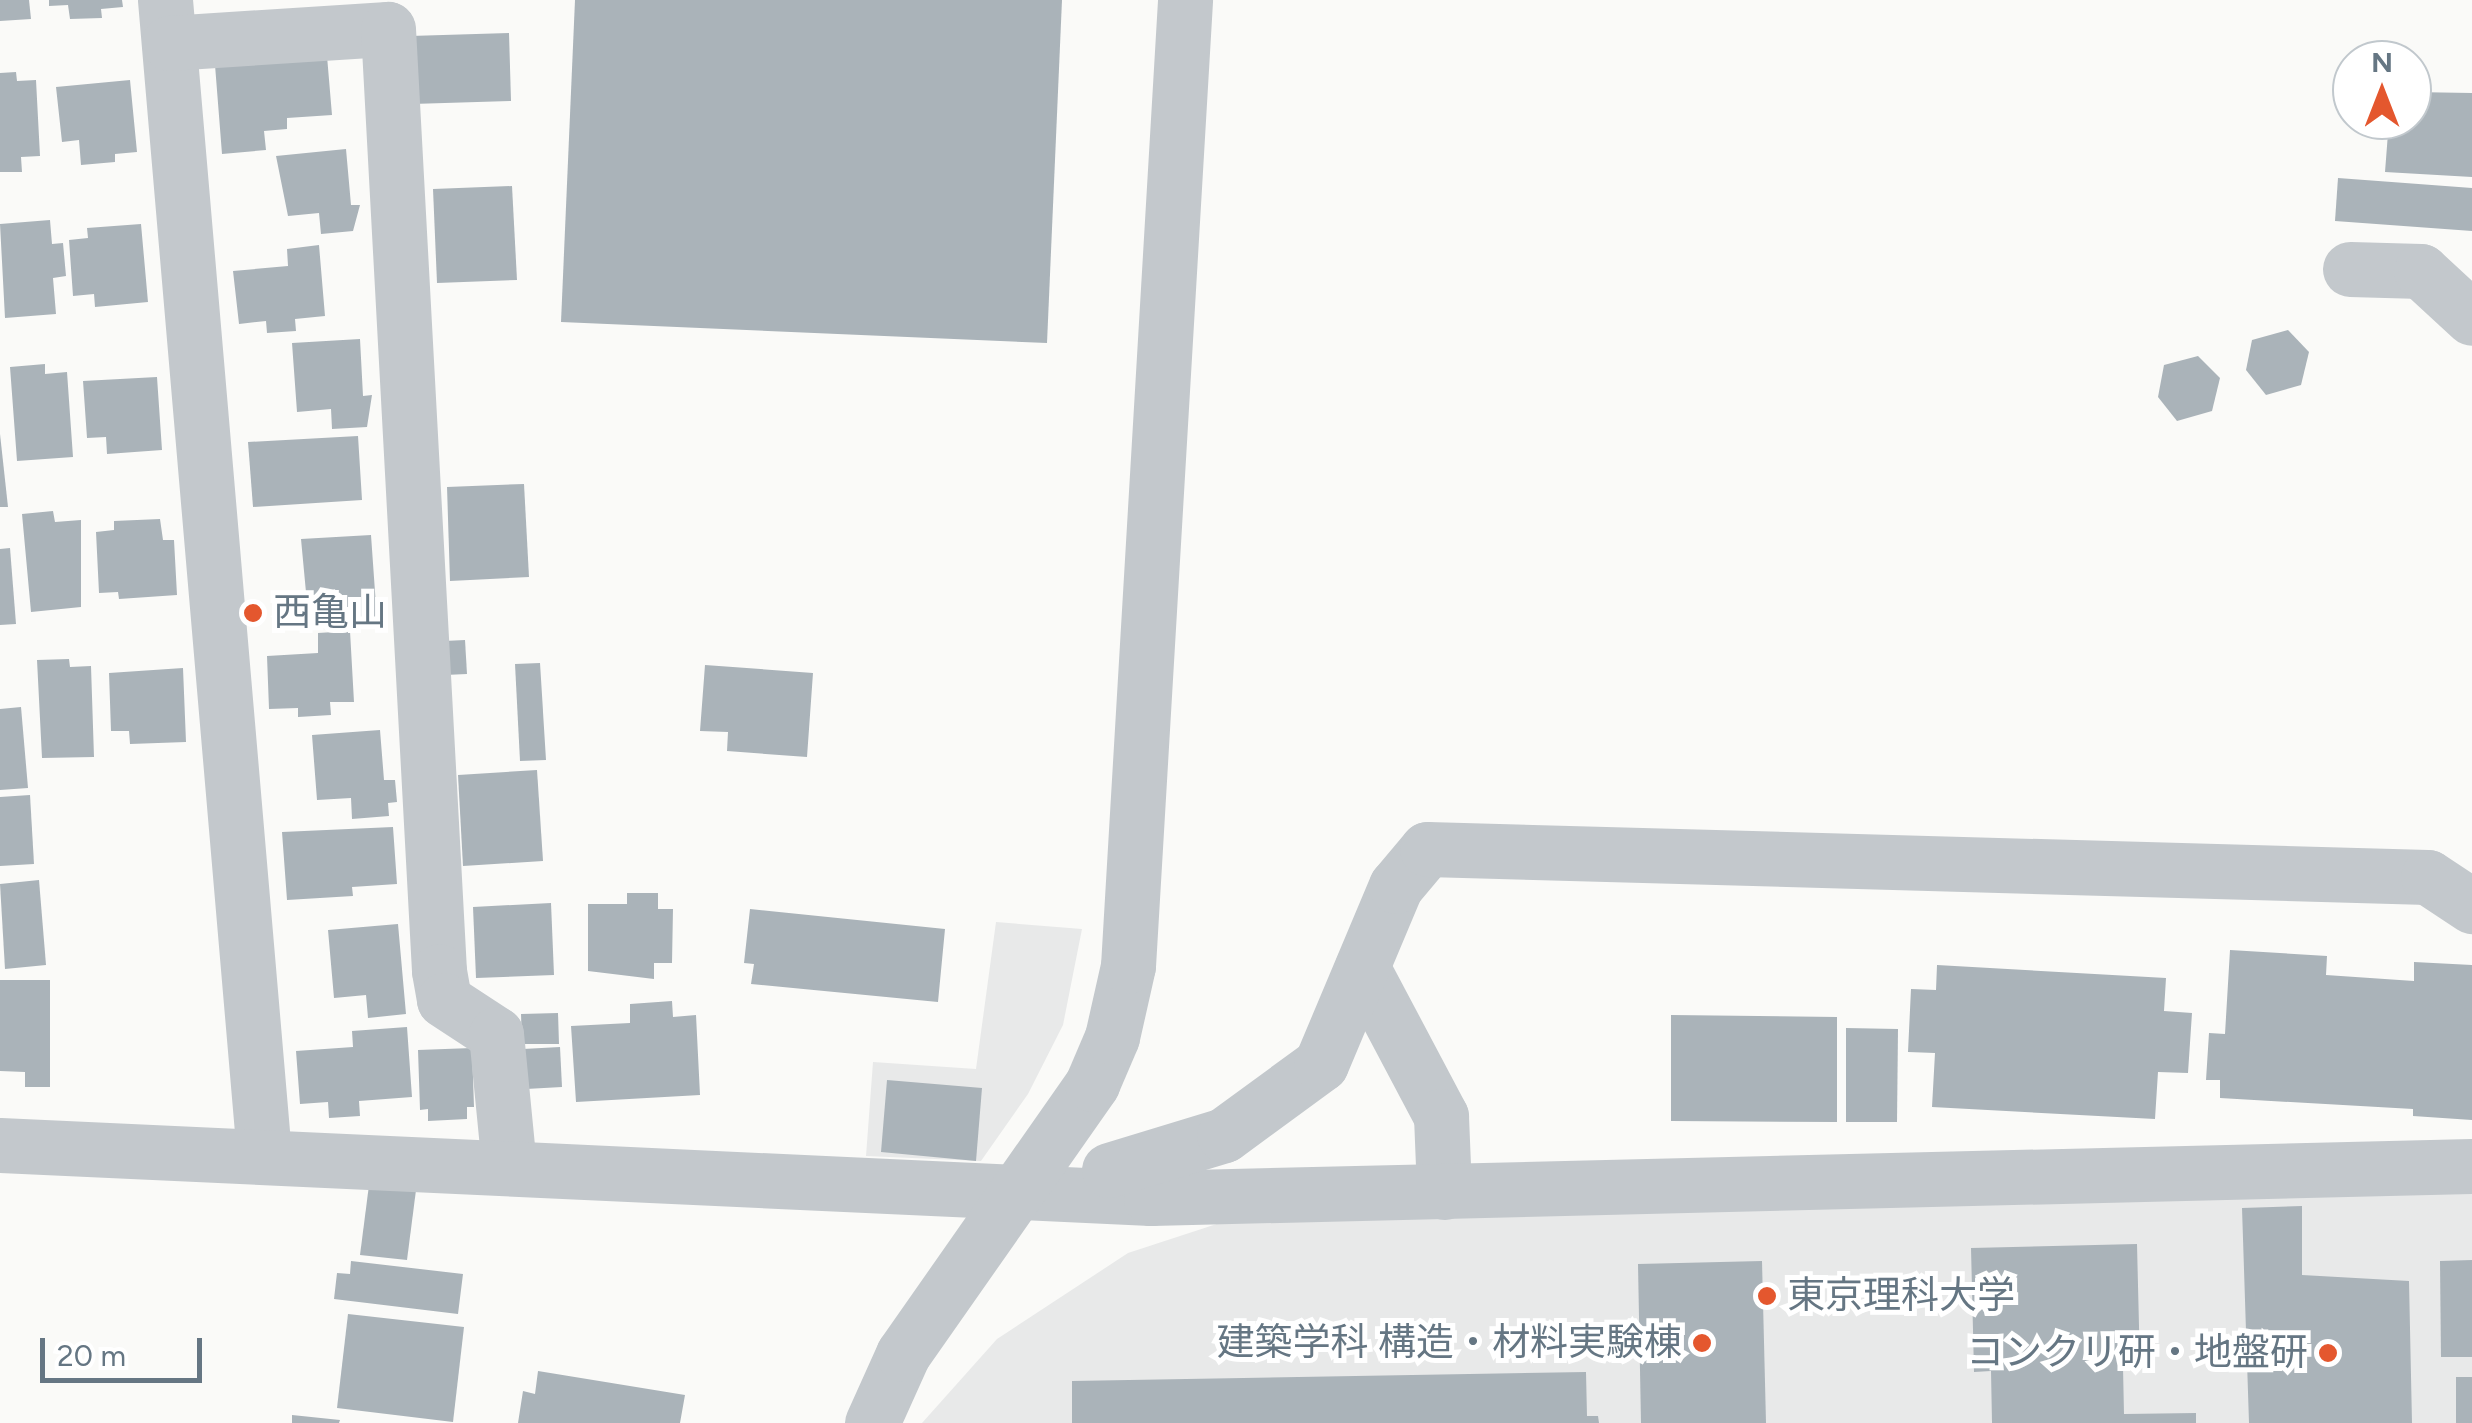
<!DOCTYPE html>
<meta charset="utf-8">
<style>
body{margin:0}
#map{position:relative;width:2472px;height:1423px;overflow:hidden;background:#fafaf8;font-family:Figtree,"Noto Sans JP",sans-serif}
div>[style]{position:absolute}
.built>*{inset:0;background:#e8e9e9}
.building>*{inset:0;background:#aab3b9}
.minor>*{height:55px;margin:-27.5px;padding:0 27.5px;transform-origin:27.5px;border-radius:27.5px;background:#c3c8cc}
.dots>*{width:28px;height:28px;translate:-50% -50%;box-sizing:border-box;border:5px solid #fff;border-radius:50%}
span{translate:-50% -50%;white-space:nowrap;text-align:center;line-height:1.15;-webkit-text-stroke:10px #fff;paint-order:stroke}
.poi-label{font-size:38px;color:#657683}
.left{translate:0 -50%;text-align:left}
.right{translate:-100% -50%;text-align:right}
.north{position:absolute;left:2332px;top:40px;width:100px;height:100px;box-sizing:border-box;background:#fff;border:2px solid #c1c8cd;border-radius:50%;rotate:0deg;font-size:28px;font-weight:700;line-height:40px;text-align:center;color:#657683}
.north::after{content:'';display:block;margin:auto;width:35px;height:45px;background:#e4572e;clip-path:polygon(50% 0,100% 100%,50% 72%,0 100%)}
.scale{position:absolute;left:40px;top:1338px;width:162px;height:45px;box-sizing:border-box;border:5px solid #657683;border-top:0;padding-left:12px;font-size:30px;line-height:35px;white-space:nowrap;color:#657683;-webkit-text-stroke:8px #fff;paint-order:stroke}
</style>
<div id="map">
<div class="built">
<div style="clip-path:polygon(996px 922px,1082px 929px,1063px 1025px,1028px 1094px,981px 1161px,866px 1156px,873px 1062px,976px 1069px)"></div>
<div style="clip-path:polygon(2472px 1182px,2472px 1423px,922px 1423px,997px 1339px,1128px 1253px,1232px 1219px)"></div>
</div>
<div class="building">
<div style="clip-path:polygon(0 0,29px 0,31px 19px,0 21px)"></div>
<div style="clip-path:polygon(49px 0,122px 0,123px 7px,101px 9px,102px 18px,70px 19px,68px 5px,49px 6px)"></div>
<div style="clip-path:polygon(575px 0,1062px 0,1047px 343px,561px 322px)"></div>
<div style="clip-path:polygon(509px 33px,511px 101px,412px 104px,410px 36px)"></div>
<div style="clip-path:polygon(327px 56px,332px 115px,287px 118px,287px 129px,264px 131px,266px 150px,222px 154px,215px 65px)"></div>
<div style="clip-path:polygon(16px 72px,17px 81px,36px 80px,40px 156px,21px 157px,22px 172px,0 172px,0 73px)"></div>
<div style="clip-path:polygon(130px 80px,137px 152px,115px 154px,115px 162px,81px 165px,79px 140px,62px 142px,56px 87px)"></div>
<div style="clip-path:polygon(2412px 92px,2472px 93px,2472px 177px,2385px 172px,2389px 120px,2412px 120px)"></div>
<div style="clip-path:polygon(346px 149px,351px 205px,360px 205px,353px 231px,321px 234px,319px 213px,288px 216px,276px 156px)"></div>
<div style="clip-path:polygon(2338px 178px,2472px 188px,2472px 231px,2335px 221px)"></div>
<div style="clip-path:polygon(512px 186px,517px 280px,437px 283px,433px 189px)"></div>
<div style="clip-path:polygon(50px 220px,52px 244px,63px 243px,66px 276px,53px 278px,56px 314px,5px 318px,0 224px)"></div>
<div style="clip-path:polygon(141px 224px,148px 302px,95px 307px,94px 294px,73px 296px,69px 240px,88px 238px,87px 228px)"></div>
<div style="clip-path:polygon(319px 245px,325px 316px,295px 319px,296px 331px,267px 333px,266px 321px,239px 324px,233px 271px,288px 266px,287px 249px)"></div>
<div style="clip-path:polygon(2288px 330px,2309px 352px,2301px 385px,2266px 395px,2246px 370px,2252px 340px)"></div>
<div style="clip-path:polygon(360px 339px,363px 396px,372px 395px,367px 427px,332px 429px,331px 409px,297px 412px,292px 343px)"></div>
<div style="clip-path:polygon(2198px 356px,2220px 378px,2212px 411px,2177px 421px,2158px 397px,2164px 365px)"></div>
<div style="clip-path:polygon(45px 364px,45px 374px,67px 372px,73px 457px,17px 461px,10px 367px)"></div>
<div style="clip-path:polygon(157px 377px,162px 450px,107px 454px,106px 437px,87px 438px,83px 381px)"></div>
<div style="clip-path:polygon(0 434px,8px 507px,0 507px)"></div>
<div style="clip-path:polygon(358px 436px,362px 500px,253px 507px,248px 442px)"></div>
<div style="clip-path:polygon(524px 484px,529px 577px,450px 581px,447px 487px)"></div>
<div style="clip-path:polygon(53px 511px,55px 522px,81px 520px,81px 607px,31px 612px,22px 514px)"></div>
<div style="clip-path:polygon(160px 519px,163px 540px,174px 540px,177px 595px,119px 599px,118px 592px,99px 593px,96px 532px,114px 530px,114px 521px)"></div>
<div style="clip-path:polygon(371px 535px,377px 620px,343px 623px,340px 600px,307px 603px,301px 539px)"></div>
<div style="clip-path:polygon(10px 548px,16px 624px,0 625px,0 549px)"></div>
<div style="clip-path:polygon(350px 631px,354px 702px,330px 702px,331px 715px,298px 717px,298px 708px,269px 709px,267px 656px,318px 653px,318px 633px)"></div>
<div style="clip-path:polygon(465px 640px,467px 674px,445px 675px,444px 641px)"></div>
<div style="clip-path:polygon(69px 659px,70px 667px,91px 666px,94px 757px,42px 758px,37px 660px)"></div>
<div style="clip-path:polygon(540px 663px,546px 760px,520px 761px,515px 664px)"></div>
<div style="clip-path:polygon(705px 665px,813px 673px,807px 757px,727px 751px,728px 732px,700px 731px)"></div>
<div style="clip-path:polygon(183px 668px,186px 742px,130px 744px,129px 731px,111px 731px,109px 673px)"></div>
<div style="clip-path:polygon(21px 707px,28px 788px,0 790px,0 709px)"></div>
<div style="clip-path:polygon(380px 730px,384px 780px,395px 780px,397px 802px,388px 803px,389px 816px,352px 819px,351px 798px,317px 800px,312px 735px)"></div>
<div style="clip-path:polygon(537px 770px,543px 861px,463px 866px,458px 775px)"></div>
<div style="clip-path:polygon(30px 795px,34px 864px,0 866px,0 797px)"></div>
<div style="clip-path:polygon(393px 827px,397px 884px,352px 887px,353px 896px,287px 900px,282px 832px)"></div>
<div style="clip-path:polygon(39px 880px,46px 965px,5px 969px,0 884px)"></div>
<div style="clip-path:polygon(627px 893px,658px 893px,658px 909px,673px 909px,672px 963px,654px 963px,654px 979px,588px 971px,588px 904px,627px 904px)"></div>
<div style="clip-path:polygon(551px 903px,554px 975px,476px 978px,473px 907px)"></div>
<div style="clip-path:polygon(750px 909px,945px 929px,938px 1002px,751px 984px,754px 964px,744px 963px)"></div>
<div style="clip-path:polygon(398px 924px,406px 1014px,368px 1018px,366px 995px,334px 998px,328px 930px)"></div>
<div style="clip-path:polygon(2230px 950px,2327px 956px,2326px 975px,2414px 981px,2414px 962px,2472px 965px,2472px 1120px,2413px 1116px,2413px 1109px,2220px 1098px,2220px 1080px,2206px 1080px,2209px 1033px,2225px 1034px)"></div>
<div style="clip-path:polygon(1937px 965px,2166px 978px,2164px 1011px,2192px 1013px,2188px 1073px,2158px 1072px,2155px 1119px,1932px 1107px,1935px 1053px,1908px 1052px,1911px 989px,1936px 990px)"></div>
<div style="clip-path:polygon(0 980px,50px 980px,50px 1087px,25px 1087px,25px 1072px,0 1071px)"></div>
<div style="clip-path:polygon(672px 1001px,673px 1017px,696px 1015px,700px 1095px,576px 1102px,571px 1026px,630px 1023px,630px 1004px)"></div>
<div style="clip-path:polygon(558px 1013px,559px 1044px,522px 1044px,521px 1014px)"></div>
<div style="clip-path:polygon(1671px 1015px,1837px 1017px,1837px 1122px,1671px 1121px)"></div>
<div style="clip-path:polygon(407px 1027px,412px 1097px,359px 1101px,360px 1116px,329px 1118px,328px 1102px,300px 1104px,296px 1051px,353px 1047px,352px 1031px)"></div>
<div style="clip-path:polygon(1846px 1028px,1898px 1029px,1897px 1122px,1846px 1122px)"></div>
<div style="clip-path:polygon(560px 1047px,562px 1087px,526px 1089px,523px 1049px)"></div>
<div style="clip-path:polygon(472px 1048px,474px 1107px,467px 1107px,467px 1119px,428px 1121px,428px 1109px,420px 1110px,418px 1050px)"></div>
<div style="clip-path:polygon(887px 1080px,982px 1088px,976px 1161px,881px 1152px)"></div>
<div style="clip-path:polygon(369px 1185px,416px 1190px,407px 1260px,360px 1255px)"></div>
<div style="clip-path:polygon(2302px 1206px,2302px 1275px,2409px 1281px,2412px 1423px,2249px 1423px,2242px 1208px)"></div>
<div style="clip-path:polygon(2137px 1244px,2140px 1367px,2123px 1367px,2124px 1414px,2196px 1413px,2196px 1423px,1992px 1423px,1991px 1371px,1974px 1372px,1971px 1248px)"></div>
<div style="clip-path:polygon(2472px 1260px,2472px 1357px,2441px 1357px,2440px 1261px)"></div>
<div style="clip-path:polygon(351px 1261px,463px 1274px,458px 1314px,334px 1299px,337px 1273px,350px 1274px)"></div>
<div style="clip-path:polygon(1762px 1261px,1766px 1423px,1641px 1423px,1638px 1264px)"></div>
<div style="clip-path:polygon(348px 1314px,464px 1327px,453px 1422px,337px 1408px)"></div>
<div style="clip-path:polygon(538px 1371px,685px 1395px,680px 1423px,518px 1423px,523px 1391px,535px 1394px)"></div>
<div style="clip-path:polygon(1586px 1372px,1587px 1416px,1598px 1416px,1599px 1423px,1072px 1423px,1072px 1381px)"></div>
<div style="clip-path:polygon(2456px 1377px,2472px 1377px,2472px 1423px,2456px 1423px)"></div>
<div style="clip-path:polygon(292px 1415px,340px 1420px,339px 1423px,292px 1423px)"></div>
</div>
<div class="minor">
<div style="left:165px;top:0;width:1158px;rotate:85.1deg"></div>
<div style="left:169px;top:43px;width:219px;rotate:-3.7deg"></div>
<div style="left:388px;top:29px;width:943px;rotate:86.9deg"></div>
<div style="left:439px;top:971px;width:29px;rotate:80deg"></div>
<div style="left:444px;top:1000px;width:62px;rotate:33.2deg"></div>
<div style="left:496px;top:1034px;width:134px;rotate:84.4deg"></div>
<div style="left:2350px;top:269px;width:71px;rotate:1.6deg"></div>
<div style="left:2421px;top:271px;width:69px;rotate:42.7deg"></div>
<div style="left:1362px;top:967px;width:169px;rotate:62.1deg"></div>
<div style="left:1441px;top:1116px;width:76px;rotate:87.7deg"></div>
<div style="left:0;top:1145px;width:1152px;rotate:2.64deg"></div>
<div style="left:1151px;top:1198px;width:1321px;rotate:-1.39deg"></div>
<div style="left:1109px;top:1170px;width:120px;rotate:-16.9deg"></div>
<div style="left:1224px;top:1135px;width:120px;rotate:-36.2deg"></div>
<div style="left:1321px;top:1064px;width:193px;rotate:-67.2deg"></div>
<div style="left:1396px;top:886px;width:48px;rotate:-50deg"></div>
<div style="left:1427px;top:849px;width:1001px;rotate:1.6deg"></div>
<div style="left:2428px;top:877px;width:53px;rotate:33.4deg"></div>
<div style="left:872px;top:1423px;width:76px;rotate:-65.8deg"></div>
<div style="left:903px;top:1354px;width:330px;rotate:-55deg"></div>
<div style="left:1092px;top:1084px;width:51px;rotate:-66.9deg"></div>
<div style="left:1112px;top:1037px;width:73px;rotate:-77.3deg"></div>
<div style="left:1128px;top:966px;width:968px;rotate:-86.62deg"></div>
</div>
<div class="dots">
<div style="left:253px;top:613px;background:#e4572e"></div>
<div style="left:1767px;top:1296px;background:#e4572e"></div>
<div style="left:1702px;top:1343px;background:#e4572e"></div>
<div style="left:2328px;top:1353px;background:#e4572e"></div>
</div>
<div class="poi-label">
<span class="left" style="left:273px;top:613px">西亀山</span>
<span class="left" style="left:1787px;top:1296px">東京理科大学</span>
<span class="right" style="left:1682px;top:1343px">建築学科 構造・材料実験棟</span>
<span class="right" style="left:2308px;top:1353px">コンクリ研・地盤研</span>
</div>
<div class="north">N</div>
<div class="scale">20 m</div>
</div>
